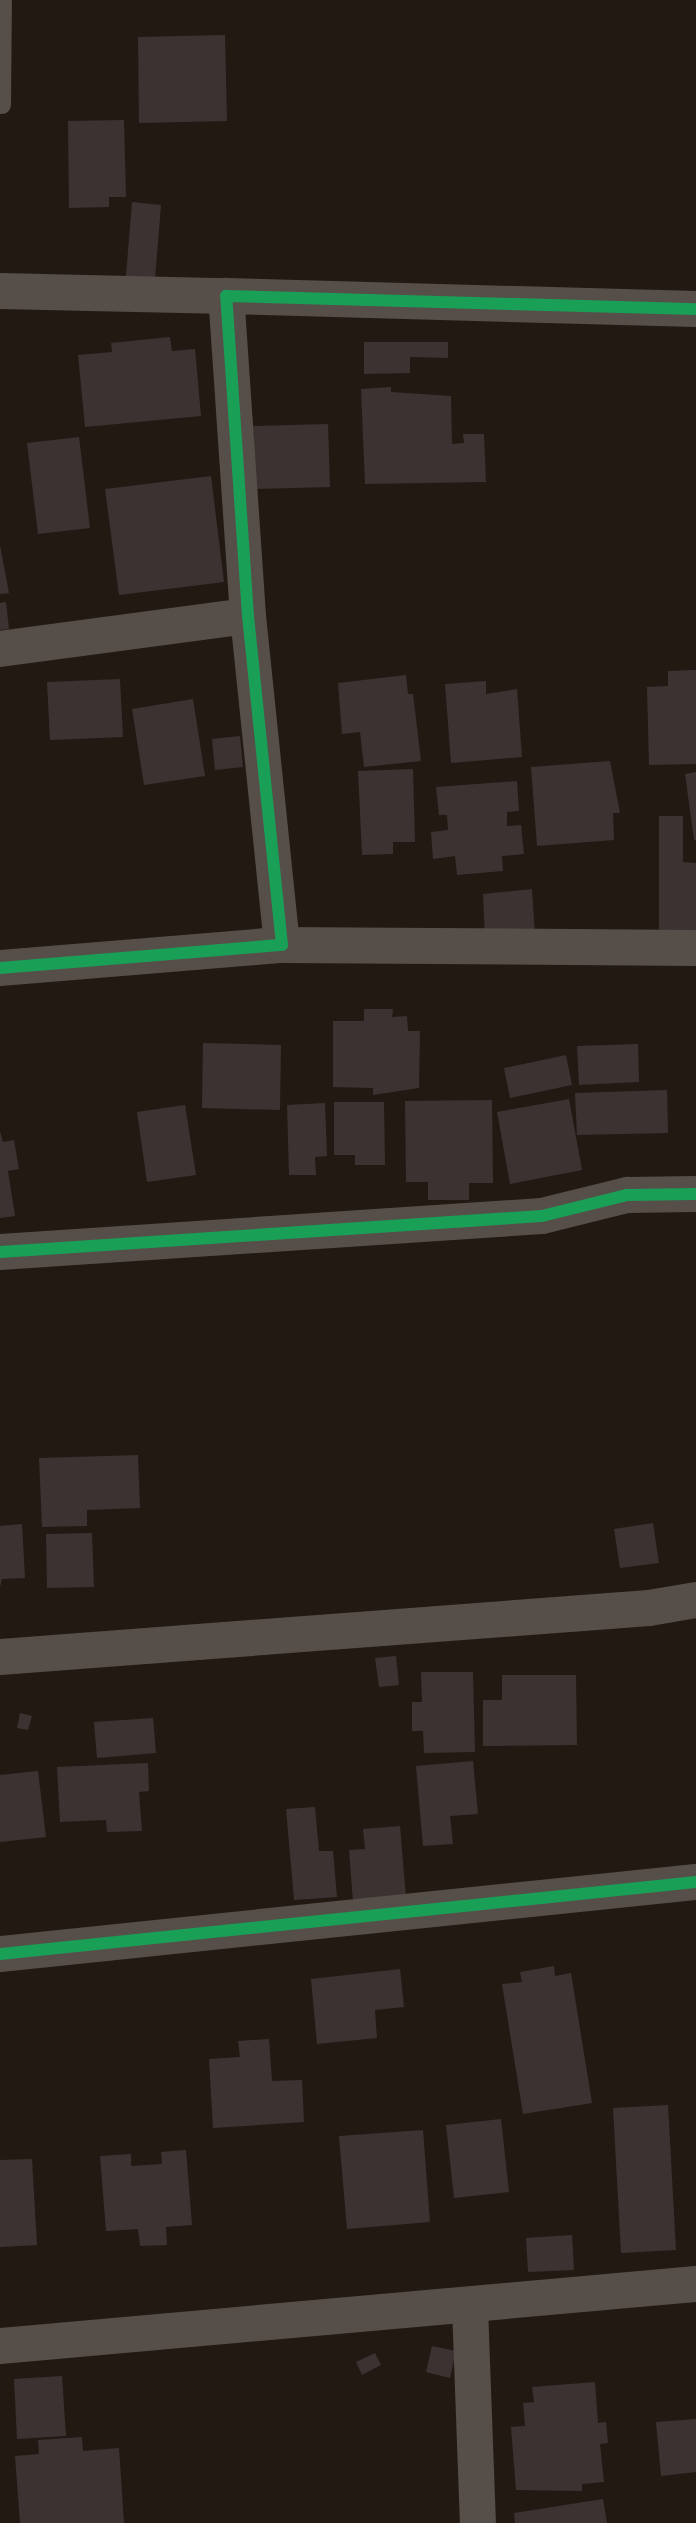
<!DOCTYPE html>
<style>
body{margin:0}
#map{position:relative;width:696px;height:2523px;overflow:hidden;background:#231913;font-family:"Sofia Sans Condensed",sans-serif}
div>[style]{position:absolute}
.building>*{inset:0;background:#3c3232}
.lane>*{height:18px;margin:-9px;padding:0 9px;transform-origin:9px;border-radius:9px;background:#564e49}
.street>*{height:36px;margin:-18px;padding:0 18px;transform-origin:18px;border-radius:18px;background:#564e49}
.cycleway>*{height:12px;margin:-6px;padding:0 6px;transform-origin:6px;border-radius:6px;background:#1a9f57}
span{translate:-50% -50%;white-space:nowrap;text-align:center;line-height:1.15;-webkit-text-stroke:7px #200d04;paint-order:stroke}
</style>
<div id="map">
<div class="building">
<div style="clip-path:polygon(225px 35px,227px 121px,139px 123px,138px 37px)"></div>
<div style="clip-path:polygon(124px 120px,126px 197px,109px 197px,109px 207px,69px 208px,68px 121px)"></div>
<div style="clip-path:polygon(132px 202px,161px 205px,155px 279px,126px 276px)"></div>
<div style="clip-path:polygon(170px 337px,172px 351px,195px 349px,201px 416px,85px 427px,78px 355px,112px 352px,111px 343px)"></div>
<div style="clip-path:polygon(364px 342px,448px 342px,448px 358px,410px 357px,410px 373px,364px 374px)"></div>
<div style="clip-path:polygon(391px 387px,391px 392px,451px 396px,452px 444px,464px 443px,463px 434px,484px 434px,486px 482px,365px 484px,361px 389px)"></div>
<div style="clip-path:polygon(328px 424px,330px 487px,255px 489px,253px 426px)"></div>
<div style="clip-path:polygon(79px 437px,90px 528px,38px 534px,27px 443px)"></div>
<div style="clip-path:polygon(211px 476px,224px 582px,119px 595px,105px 489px)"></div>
<div style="clip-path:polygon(0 545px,9px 593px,0 594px)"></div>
<div style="clip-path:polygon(6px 602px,9px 629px,0 630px,0 603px)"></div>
<div style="clip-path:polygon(696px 670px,696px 764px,649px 765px,647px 687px,668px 686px,668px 671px)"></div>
<div style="clip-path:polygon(406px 675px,408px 694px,413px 694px,421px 761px,364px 767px,360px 732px,342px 734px,338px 683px)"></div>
<div style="clip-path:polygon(120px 679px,123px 737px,50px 740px,47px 682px)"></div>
<div style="clip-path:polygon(486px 681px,486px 694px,517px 689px,522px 757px,451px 763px,445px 684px)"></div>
<div style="clip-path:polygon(193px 699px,205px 776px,144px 785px,132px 709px)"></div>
<div style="clip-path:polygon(240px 736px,243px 767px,215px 770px,212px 739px)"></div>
<div style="clip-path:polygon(610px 761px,620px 813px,613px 813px,614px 840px,537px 846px,531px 767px)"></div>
<div style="clip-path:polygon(413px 769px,415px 842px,393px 842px,393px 854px,362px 855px,358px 771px)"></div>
<div style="clip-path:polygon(696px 772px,696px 840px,694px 840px,685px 774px)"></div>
<div style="clip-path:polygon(517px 781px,519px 811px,507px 812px,507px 826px,521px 825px,524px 854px,502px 856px,503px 871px,457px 875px,455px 856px,433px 859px,431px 832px,448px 830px,447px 815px,439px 815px,436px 787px)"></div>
<div style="clip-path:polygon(659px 816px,683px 816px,683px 862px,696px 863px,696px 930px,659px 930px)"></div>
<div style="clip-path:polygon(532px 889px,535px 935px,485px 937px,483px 894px)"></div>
<div style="clip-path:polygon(364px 1009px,393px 1009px,392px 1017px,407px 1016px,408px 1031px,420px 1031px,419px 1088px,373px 1095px,373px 1088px,333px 1087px,333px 1021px,364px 1021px)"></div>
<div style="clip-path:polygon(203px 1043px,281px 1045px,280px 1110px,202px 1108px)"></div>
<div style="clip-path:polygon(638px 1044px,639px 1082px,579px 1085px,577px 1046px)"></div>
<div style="clip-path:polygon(566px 1055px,572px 1085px,510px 1098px,504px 1068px)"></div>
<div style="clip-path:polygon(667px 1090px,668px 1133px,577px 1135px,575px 1093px)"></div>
<div style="clip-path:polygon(569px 1099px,582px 1170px,510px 1184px,497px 1112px)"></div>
<div style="clip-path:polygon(492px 1100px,493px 1183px,469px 1183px,469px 1200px,428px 1200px,428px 1182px,406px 1182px,405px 1101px)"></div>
<div style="clip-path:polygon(334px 1102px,384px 1102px,385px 1165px,355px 1165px,355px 1155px,334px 1155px)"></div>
<div style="clip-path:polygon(325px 1103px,327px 1156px,315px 1157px,316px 1175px,289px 1175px,287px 1105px)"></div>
<div style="clip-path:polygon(185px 1105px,196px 1175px,147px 1182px,137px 1112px)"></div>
<div style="clip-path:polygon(0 1131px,3px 1142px,14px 1140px,19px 1169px,8px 1171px,15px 1216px,0 1218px)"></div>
<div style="clip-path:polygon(138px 1455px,140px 1508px,87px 1510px,87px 1526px,42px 1527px,39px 1458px)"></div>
<div style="clip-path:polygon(653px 1523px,659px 1563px,620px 1568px,614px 1529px)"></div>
<div style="clip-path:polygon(22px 1524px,25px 1578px,2px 1579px,0 1587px,0 1526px)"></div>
<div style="clip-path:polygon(92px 1533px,94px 1587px,47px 1588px,46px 1534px)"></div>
<div style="clip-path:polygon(396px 1656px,399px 1685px,379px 1687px,375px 1658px)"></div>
<div style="clip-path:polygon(421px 1672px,473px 1672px,475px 1752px,424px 1753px,423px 1731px,412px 1731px,412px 1702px,422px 1702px)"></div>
<div style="clip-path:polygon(502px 1675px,576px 1675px,577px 1745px,483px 1746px,483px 1700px,502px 1700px)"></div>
<div style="clip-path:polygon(20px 1713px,32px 1716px,28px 1730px,17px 1728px)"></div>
<div style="clip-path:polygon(153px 1718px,156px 1753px,97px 1758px,94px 1722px)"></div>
<div style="clip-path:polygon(473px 1761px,478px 1814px,450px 1816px,453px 1844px,423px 1846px,416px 1766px)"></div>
<div style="clip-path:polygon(148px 1763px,149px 1791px,139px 1792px,142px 1831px,107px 1832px,106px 1820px,60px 1822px,57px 1767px)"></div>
<div style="clip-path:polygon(38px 1771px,46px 1837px,0 1842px,0 1775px)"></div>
<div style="clip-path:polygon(315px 1807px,319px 1851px,333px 1851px,337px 1897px,294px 1900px,286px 1809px)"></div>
<div style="clip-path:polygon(400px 1826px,406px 1898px,353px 1902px,349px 1850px,365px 1849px,363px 1829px)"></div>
<div style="clip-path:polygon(554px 1966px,555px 1976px,571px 1973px,592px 2103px,523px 2114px,502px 1984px,522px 1982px,520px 1972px)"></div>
<div style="clip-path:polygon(400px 1969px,404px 2007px,375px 2010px,377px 2038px,317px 2044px,311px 1979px)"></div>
<div style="clip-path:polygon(269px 2039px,272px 2081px,302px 2080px,304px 2122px,213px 2128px,209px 2059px,240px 2057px,238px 2041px)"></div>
<div style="clip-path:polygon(668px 2105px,676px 2250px,621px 2253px,613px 2108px)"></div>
<div style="clip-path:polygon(501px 2119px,509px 2192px,454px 2198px,446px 2125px)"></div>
<div style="clip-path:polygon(423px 2130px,430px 2222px,347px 2229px,339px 2136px)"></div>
<div style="clip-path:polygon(186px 2150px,192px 2225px,166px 2227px,167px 2245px,140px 2246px,138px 2229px,106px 2231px,100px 2156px,131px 2154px,131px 2166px,162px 2164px,161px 2152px)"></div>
<div style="clip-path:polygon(32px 2159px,37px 2245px,0 2247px,0 2160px)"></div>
<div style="clip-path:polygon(572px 2235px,574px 2270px,528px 2272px,526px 2238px)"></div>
<div style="clip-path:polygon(432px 2346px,456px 2351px,450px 2378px,426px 2372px)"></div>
<div style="clip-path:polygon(375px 2353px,381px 2365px,362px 2375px,356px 2362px)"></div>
<div style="clip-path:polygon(62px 2376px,66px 2436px,17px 2439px,14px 2379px)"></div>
<div style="clip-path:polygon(595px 2382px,598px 2423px,606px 2422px,608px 2443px,600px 2444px,604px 2482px,582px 2484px,582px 2491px,516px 2490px,511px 2427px,525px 2426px,523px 2403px,534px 2402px,532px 2387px)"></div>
<div style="clip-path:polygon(696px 2419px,696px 2472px,661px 2476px,656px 2422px)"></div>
<div style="clip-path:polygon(82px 2437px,83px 2451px,119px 2448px,124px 2523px,20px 2523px,15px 2456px,39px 2454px,38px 2440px)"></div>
<div style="clip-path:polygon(603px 2499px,607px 2523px,515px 2523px,514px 2513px)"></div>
</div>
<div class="lane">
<div style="left:2px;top:105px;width:105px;rotate:-89.5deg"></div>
</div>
<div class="street">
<div style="left:0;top:291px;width:226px;rotate:1.3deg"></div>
<div style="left:0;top:649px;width:250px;rotate:-7.6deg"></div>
<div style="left:282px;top:945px;width:414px;rotate:0.4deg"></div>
<div style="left:0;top:968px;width:283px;rotate:-4.7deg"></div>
<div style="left:282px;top:945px;width:331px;rotate:-95.9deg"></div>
<div style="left:248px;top:616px;width:321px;rotate:-93.9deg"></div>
<div style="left:226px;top:296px;width:470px;rotate:1.6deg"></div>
<div style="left:0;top:1252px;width:543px;rotate:-3.8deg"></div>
<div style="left:542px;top:1216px;width:88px;rotate:-13.9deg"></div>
<div style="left:627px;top:1195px;width:69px;rotate:-0.8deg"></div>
<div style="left:0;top:1657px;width:651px;rotate:-4.32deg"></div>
<div style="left:649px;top:1608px;width:48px;rotate:-9.7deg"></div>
<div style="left:0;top:1954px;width:700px;rotate:-5.91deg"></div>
<div style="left:470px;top:2307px;width:216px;rotate:87.9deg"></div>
<div style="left:0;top:2346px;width:699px;rotate:-5.09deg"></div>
</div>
<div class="cycleway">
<div style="left:0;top:968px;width:283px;rotate:-4.7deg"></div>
<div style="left:282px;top:945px;width:331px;rotate:-95.9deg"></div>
<div style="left:248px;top:616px;width:321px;rotate:-93.9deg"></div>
<div style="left:226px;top:296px;width:470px;rotate:1.6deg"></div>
<div style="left:0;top:1252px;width:543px;rotate:-3.8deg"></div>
<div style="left:542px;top:1216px;width:88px;rotate:-13.9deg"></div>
<div style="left:627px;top:1195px;width:69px;rotate:-0.8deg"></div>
<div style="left:0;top:1954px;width:700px;rotate:-5.91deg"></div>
</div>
</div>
